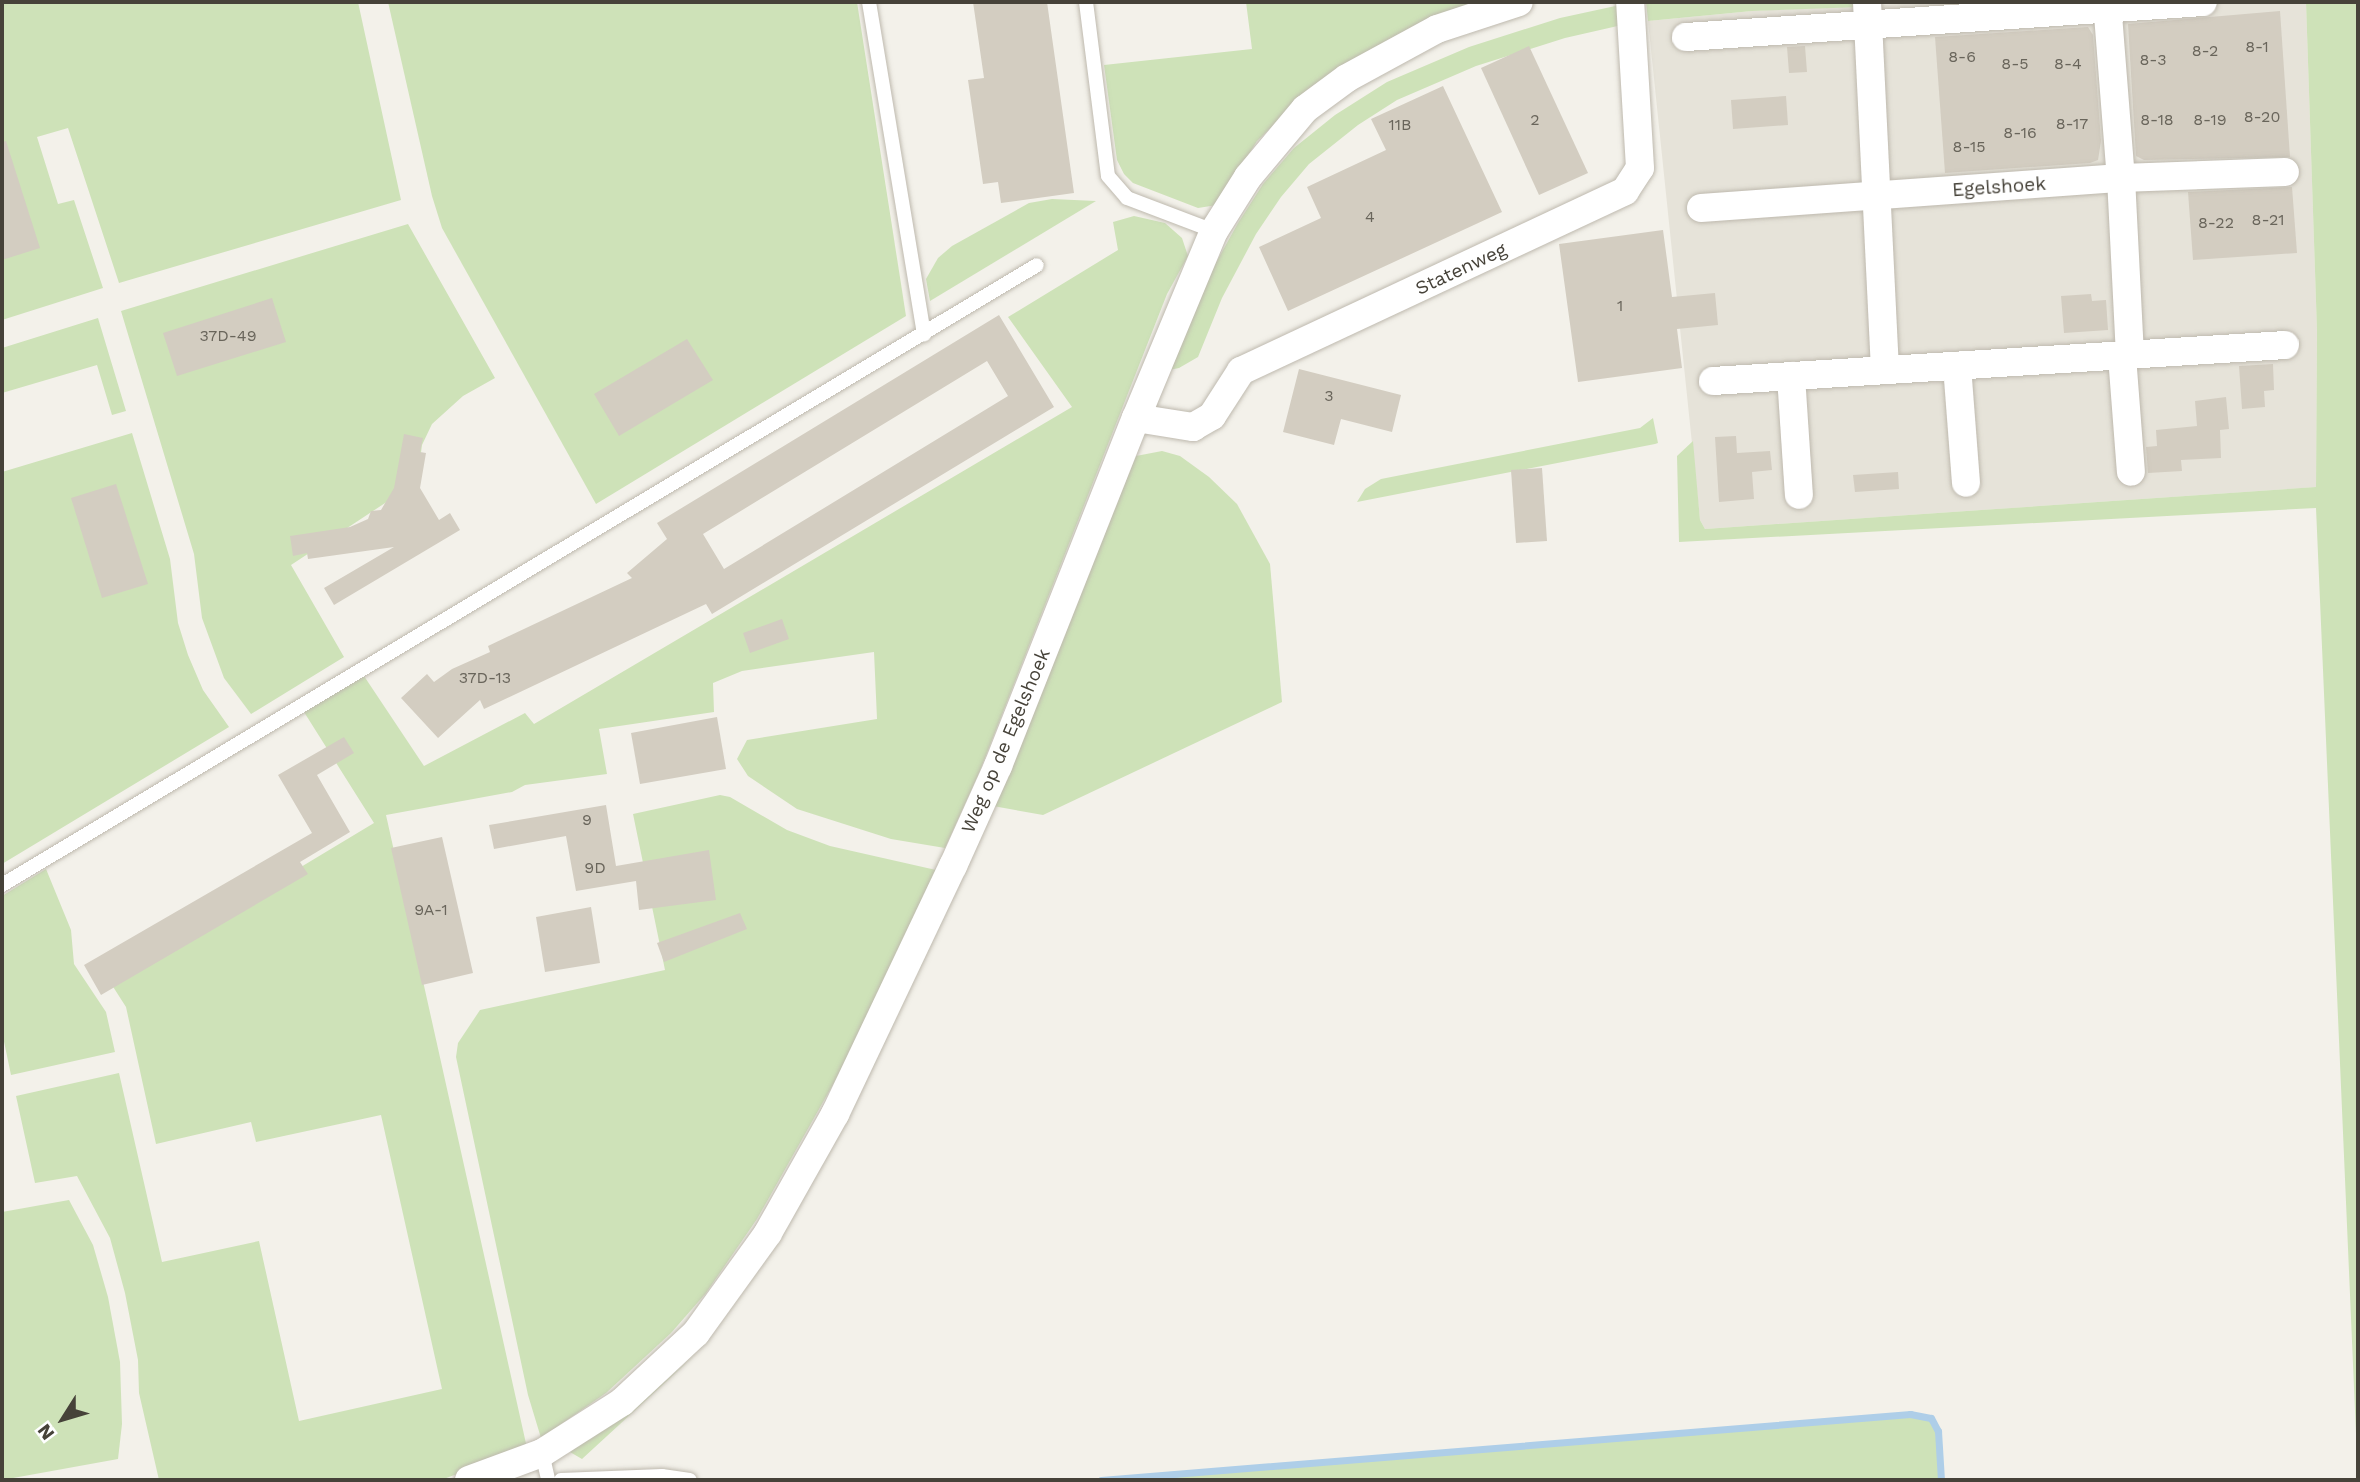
<!DOCTYPE html>
<style>
body{margin:0}
#map{position:relative;width:2360px;height:1482px;overflow:hidden;background:#f3f1ea;font-family:"Work Sans",sans-serif}
div>[style]{position:absolute}
.residential>*{inset:0;background:#e6e3d9}
.green>*{inset:0;background:#cee2b8}
.stream>*{height:7px;margin:-3.5px;padding:0 3.5px;transform-origin:3.5px;border-radius:3.5px;background:#aecee8}
.building>*{inset:0;background:#d3cdc1}
.roads{filter:drop-shadow(0 0 2px #beb9ae) drop-shadow(0 0 2px #beb9ae)}
.service>*{height:14px;margin:-7px;padding:0 7px;transform-origin:7px;border-radius:7px;background:#fff}
.minor>*{height:28px;margin:-14px;padding:0 14px;transform-origin:14px;border-radius:14px;background:#fff}
span{translate:-50% -50%;white-space:nowrap;text-align:center;line-height:1.15;-webkit-text-stroke:5px #fff;paint-order:stroke}
.number-label{font-size:16px;color:#69655b}
.number-label span{-webkit-text-stroke-width:0}
.street-label{font-size:19px;color:#464239}
.frame{position:absolute;inset:0;border:4px solid #464239;pointer-events:none}
.north{position:absolute;left:28px;top:1384px;width:70px;height:70px;-webkit-text-stroke:5px #fff;paint-order:stroke;rotate:233deg;font-size:19px;font-weight:700;line-height:28px;text-align:center;color:#464239}
.north::after{content:'';display:block;margin:auto;width:24px;height:32px;background:#464239;clip-path:polygon(50% 0,100% 100%,50% 72%,0 100%)}
</style>
<div id="map">
<div class="residential">
<div style="clip-path:polygon(1935px 2px,2306px 2px,2317px 331px,2316px 487px,1705px 529px,1700px 520px,1648px 21px,1752px 11px)"></div>
</div>
<div class="green">
<div style="clip-path:polygon(2px 2px,358px 2px,401px 200px,119px 283px,68px 128px,37px 137px,58px 204px,74px 200px,103px 288px,2px 320px)"></div>
<div style="clip-path:polygon(388px 2px,857px 2px,906px 316px,596px 504px,442px 228px,432px 196px)"></div>
<div style="clip-path:polygon(1246px 2px,1487px 2px,1287px 112px,1257px 141px,1217px 205px,1198px 208px,1133px 183px,1124px 174px,1117px 160px,1104px 65px,1252px 49px)"></div>
<div style="clip-path:polygon(1646px 2px,1860px 2px,1860px 7px,1752px 11px,1648px 21px)"></div>
<div style="clip-path:polygon(2306px 2px,2358px 2px,2358px 1480px,2316px 508px,1679px 542px,1677px 456px,1693px 441px,1700px 520px,1705px 529px,2316px 487px,2317px 331px)"></div>
<div style="clip-path:polygon(1620px 5px,1622px 25px,1565px 38px,1476px 66px,1397px 100px,1358px 125px,1309px 164px,1281px 197px,1256px 234px,1222px 298px,1198px 357px,1179px 368px,1169px 370px,1208px 277px,1238px 223px,1263px 184px,1294px 148px,1335px 115px,1387px 82px,1469px 47px,1560px 18px)"></div>
<div style="clip-path:polygon(1052px 199px,1096px 201px,930px 301px,926px 279px,938px 258px,952px 246px,1029px 203px)"></div>
<div style="clip-path:polygon(1134px 216px,1165px 223px,1182px 238px,1188px 256px,1167px 294px,979px 773px,945px 848px,891px 839px,797px 809px,748px 776px,737px 759px,747px 740px,877px 719px,874px 652px,742px 671px,713px 683px,714px 712px,599px 729px,607px 774px,525px 785px,512px 792px,386px 815px,527px 1448px,441px 1480px,159px 1480px,139px 1393px,138px 1360px,125px 1293px,110px 1238px,77px 1176px,35px 1183px,16px 1096px,119px 1073px,162px 1262px,259px 1241px,299px 1421px,442px 1389px,381px 1115px,256px 1142px,251px 1122px,156px 1144px,126px 1007px,110px 982px,374px 823px,304px 712px,364px 676px,424px 766px,525px 713px,534px 724px,1072px 407px,1008px 317px,1118px 250px,1113px 222px)"></div>
<div style="clip-path:polygon(408px 224px,495px 378px,463px 396px,432px 424px,422px 445px,417px 482px,291px 565px,344px 657px,251px 714px,224px 678px,202px 618px,194px 554px,121px 311px)"></div>
<div style="clip-path:polygon(98px 318px,126px 411px,112px 415px,97px 365px,2px 393px,2px 348px)"></div>
<div style="clip-path:polygon(1653px 418px,1658px 443px,1655px 444px,1357px 502px,1365px 489px,1381px 479px,1640px 428px)"></div>
<div style="clip-path:polygon(132px 433px,170px 559px,178px 623px,188px 655px,203px 690px,229px 727px,2px 864px,2px 472px)"></div>
<div style="clip-path:polygon(1162px 451px,1180px 456px,1209px 477px,1237px 504px,1270px 564px,1282px 702px,1043px 815px,993px 806px,1136px 456px)"></div>
<div style="clip-path:polygon(720px 795px,730px 797px,787px 830px,830px 846px,936px 870px,849px 1056px,757px 1219px,706px 1293px,671px 1333px,606px 1393px,541px 1438px,528px 1395px,456px 1057px,458px 1043px,480px 1010px,665px 970px,633px 814px)"></div>
<div style="clip-path:polygon(46px 869px,71px 930px,74px 964px,106px 1012px,115px 1052px,11px 1075px,2px 1032px,2px 896px)"></div>
<div style="clip-path:polygon(69px 1200px,93px 1245px,108px 1297px,120px 1362px,122px 1424px,118px 1459px,2px 1480px,2px 1212px)"></div>
<div style="clip-path:polygon(694px 1356px,582px 1459px,570px 1452px,645px 1399px)"></div>
<div style="clip-path:polygon(1910px 1414px,1931px 1418px,1938px 1431px,1941px 1480px,1126px 1480px,1126px 1478px)"></div>
</div>
<div class="stream">
<div style="left:1101px;top:1480px;width:812px;rotate:-4.66deg"></div>
<div style="left:1910px;top:1414px;width:21px;rotate:11deg"></div>
<div style="left:1931px;top:1418px;width:15px;rotate:62deg"></div>
<div style="left:1938px;top:1431px;width:49px;rotate:86.5deg"></div>
</div>
<div class="building">
<div style="clip-path:polygon(973px 2px,1047px 2px,1074px 193px,1001px 203px,998px 182px,983px 184px,968px 80px,984px 78px)"></div>
<div style="clip-path:polygon(2280px 11px,2290px 157px,2144px 160px,2136px 156px,2128px 24px)"></div>
<div style="clip-path:polygon(2088px 27px,2093px 35px,2101px 141px,2098px 160px,2090px 163px,1945px 173px,1935px 37px)"></div>
<div style="clip-path:polygon(1529px 46px,1588px 173px,1539px 195px,1481px 68px)"></div>
<div style="clip-path:polygon(1805px 46px,1807px 72px,1789px 73px,1787px 47px)"></div>
<div style="clip-path:polygon(1443px 86px,1502px 212px,1288px 311px,1259px 247px,1321px 218px,1307px 187px,1386px 150px,1371px 119px)"></div>
<div style="clip-path:polygon(1786px 96px,1788px 125px,1733px 129px,1731px 100px)"></div>
<div style="clip-path:polygon(6px 141px,40px 248px,2px 260px,2px 142px)"></div>
<div style="clip-path:polygon(2292px 187px,2297px 253px,2193px 260px,2188px 192px)"></div>
<div style="clip-path:polygon(1663px 230px,1672px 297px,1715px 293px,1718px 325px,1677px 329px,1682px 368px,1578px 382px,1559px 244px)"></div>
<div style="clip-path:polygon(2091px 294px,2092px 301px,2106px 300px,2108px 330px,2064px 333px,2061px 296px)"></div>
<div style="clip-path:polygon(272px 298px,286px 342px,177px 376px,163px 333px)"></div>
<div style="clip-path:polygon(evenodd,999px 315px,1054px 407px,712px 614px,706px 604px,484px 709px,480px 700px,438px 738px,401px 698px,427px 674px,434px 682px,452px 669px,490px 652px,488px 646px,632px 578px,627px 573px,667px 539px,657px 523px,999px 315px,987px 361px,1008px 396px,724px 569px,703px 534px,987px 361px)"></div>
<div style="clip-path:polygon(687px 339px,713px 380px,619px 436px,594px 394px)"></div>
<div style="clip-path:polygon(2273px 364px,2274px 390px,2264px 391px,2265px 407px,2242px 409px,2239px 366px)"></div>
<div style="clip-path:polygon(1299px 369px,1401px 395px,1392px 432px,1341px 419px,1334px 445px,1283px 432px)"></div>
<div style="clip-path:polygon(2226px 397px,2229px 429px,2220px 430px,2221px 458px,2181px 460px,2182px 471px,2148px 473px,2146px 447px,2157px 446px,2156px 430px,2197px 426px,2195px 401px)"></div>
<div style="clip-path:polygon(404px 434px,423px 438px,420px 452px,426px 453px,420px 488px,439px 520px,450px 513px,460px 530px,334px 605px,324px 588px,394px 547px,308px 559px,307px 553px,293px 556px,290px 536px,350px 527px,368px 519px,371px 511px,381px 510px,394px 488px)"></div>
<div style="clip-path:polygon(1736px 436px,1737px 453px,1770px 451px,1772px 470px,1752px 472px,1754px 499px,1719px 502px,1715px 437px)"></div>
<div style="clip-path:polygon(1542px 468px,1547px 541px,1516px 543px,1511px 470px)"></div>
<div style="clip-path:polygon(1898px 472px,1899px 489px,1855px 492px,1853px 475px)"></div>
<div style="clip-path:polygon(116px 484px,148px 584px,102px 598px,71px 498px)"></div>
<div style="clip-path:polygon(782px 619px,789px 639px,750px 653px,743px 633px)"></div>
<div style="clip-path:polygon(717px 717px,726px 769px,640px 784px,631px 733px)"></div>
<div style="clip-path:polygon(344px 737px,354px 753px,317px 775px,350px 832px,300px 862px,308px 874px,101px 995px,84px 965px,312px 833px,278px 775px)"></div>
<div style="clip-path:polygon(606px 805px,616px 866px,709px 850px,716px 900px,639px 910px,636px 881px,576px 891px,566px 836px,494px 849px,489px 825px)"></div>
<div style="clip-path:polygon(442px 837px,473px 973px,422px 985px,391px 848px)"></div>
<div style="clip-path:polygon(591px 907px,600px 963px,545px 972px,536px 917px)"></div>
<div style="clip-path:polygon(740px 913px,747px 929px,664px 962px,657px 943px)"></div>
</div>
<div class="roads">
<div class="service">
<div style="left:869px;top:2px;width:337px;rotate:80.6deg"></div>
<div style="left:1086px;top:2px;width:175px;rotate:82.8deg"></div>
<div style="left:1108px;top:176px;width:29px;rotate:49deg"></div>
<div style="left:1127px;top:198px;width:93px;rotate:20.8deg"></div>
<div style="left:2px;top:885px;width:1206px;rotate:-30.92deg"></div>
<div style="left:542px;top:1453px;width:28px;rotate:77deg"></div>
<div style="left:561px;top:1480px;width:101px;rotate:-2.3deg"></div>
<div style="left:662px;top:1476px;width:28px;rotate:8deg"></div>
</div>
<div class="minor">
<div style="left:1867px;top:2px;width:368px;rotate:87.2deg"></div>
<div style="left:2107px;top:2px;width:177px;rotate:85.5deg"></div>
<div style="left:2121px;top:178px;width:177px;rotate:87.1deg"></div>
<div style="left:1686px;top:37px;width:518px;rotate:-3.87deg"></div>
<div style="left:1701px;top:208px;width:421px;rotate:-4.1deg"></div>
<div style="left:2121px;top:178px;width:164px;rotate:-2.1deg"></div>
<div style="left:2122px;top:356px;width:116px;rotate:85.6deg"></div>
<div style="left:1957px;top:366px;width:117px;rotate:85.6deg"></div>
<div style="left:1791px;top:376px;width:119px;rotate:86.2deg"></div>
<div style="left:1713px;top:381px;width:573px;rotate:-3.6deg"></div>
<div style="left:1136px;top:418px;width:58px;rotate:9deg"></div>
<div style="left:1193px;top:427px;width:22px;rotate:-30deg"></div>
<div style="left:1212px;top:416px;width:54px;rotate:-57.2deg"></div>
<div style="left:1241px;top:371px;width:424px;rotate:-25.1deg"></div>
<div style="left:1625px;top:191px;width:27px;rotate:-57deg"></div>
<div style="left:1640px;top:168px;width:166px;rotate:-93.4deg"></div>
<div style="left:469px;top:1480px;width:78px;rotate:-20.3deg"></div>
<div style="left:542px;top:1453px;width:95px;rotate:-32.5deg"></div>
<div style="left:622px;top:1402px;width:101px;rotate:-43deg"></div>
<div style="left:696px;top:1333px;width:123px;rotate:-54.2deg"></div>
<div style="left:768px;top:1233px;width:137px;rotate:-60.6deg"></div>
<div style="left:835px;top:1114px;width:275px;rotate:-64.6deg"></div>
<div style="left:953px;top:866px;width:110px;rotate:-65.8deg"></div>
<div style="left:998px;top:766px;width:374px;rotate:-68.4deg"></div>
<div style="left:1136px;top:418px;width:203px;rotate:-67.4deg"></div>
<div style="left:1214px;top:231px;width:64px;rotate:-57.8deg"></div>
<div style="left:1248px;top:177px;width:89px;rotate:-50deg"></div>
<div style="left:1305px;top:109px;width:52px;rotate:-36.4deg"></div>
<div style="left:1347px;top:78px;width:102px;rotate:-28.6deg"></div>
<div style="left:1437px;top:29px;width:86px;rotate:-18.2deg"></div>
</div>
</div>
<div class="number-label">
<span style="left:2257px;top:47px">8-1</span>
<span style="left:2205px;top:51px">8-2</span>
<span style="left:1962px;top:57px">8-6</span>
<span style="left:2153px;top:60px">8-3</span>
<span style="left:2015px;top:64px">8-5</span>
<span style="left:2068px;top:64px">8-4</span>
<span style="left:2262px;top:117px">8-20</span>
<span style="left:1535px;top:120px">2</span>
<span style="left:2157px;top:120px">8-18</span>
<span style="left:2210px;top:120px">8-19</span>
<span style="left:2072px;top:124px">8-17</span>
<span style="left:1400px;top:125px">11B</span>
<span style="left:2020px;top:133px">8-16</span>
<span style="left:1969px;top:147px">8-15</span>
<span style="left:1370px;top:217px">4</span>
<span style="left:2268px;top:220px">8-21</span>
<span style="left:2216px;top:223px">8-22</span>
<span style="left:1620px;top:306px">1</span>
<span style="left:228px;top:336px">37D-49</span>
<span style="left:1329px;top:396px">3</span>
<span style="left:485px;top:678px">37D-13</span>
<span style="left:587px;top:820px">9</span>
<span style="left:595px;top:868px">9D</span>
<span style="left:431px;top:910px">9A-1</span>
</div>
<div class="street-label">
<span style="left:1999px;top:187px;rotate:-4deg">Egelshoek</span>
<span style="left:1461px;top:269px;rotate:-25deg">Statenweg</span>
<span style="left:1006px;top:741px;rotate:-67deg">Weg op de Egelshoek</span>
</div>
<div class="frame"></div>
<div class="north">N</div>
</div>
